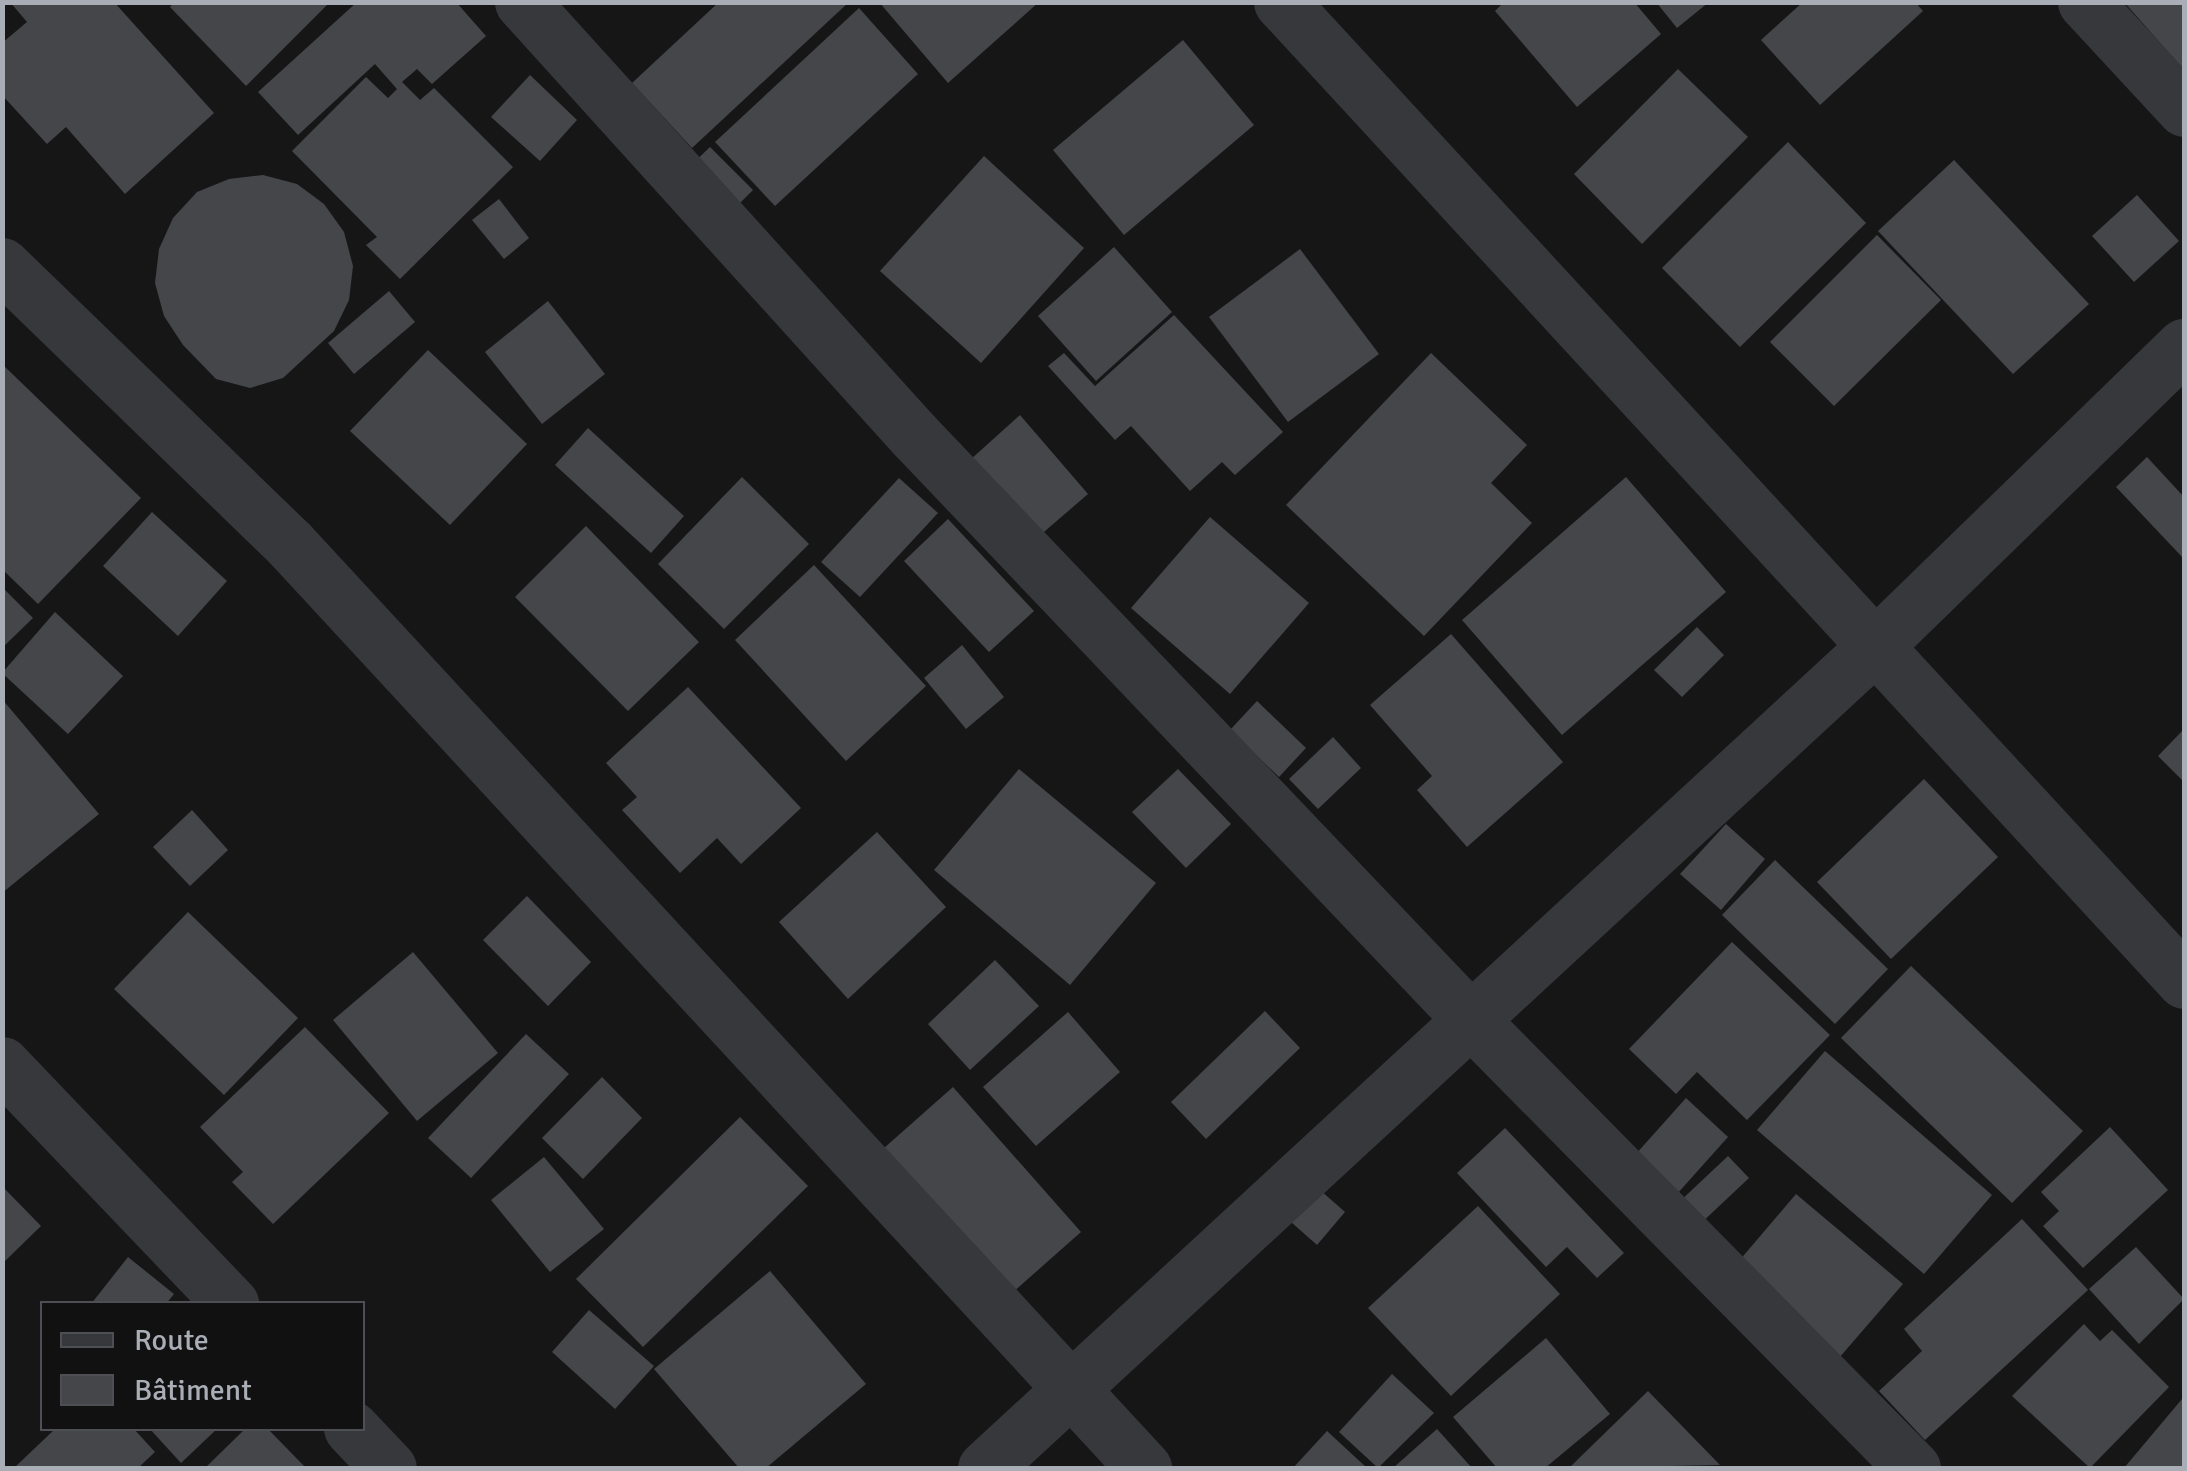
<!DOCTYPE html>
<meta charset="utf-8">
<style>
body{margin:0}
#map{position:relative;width:2187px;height:1471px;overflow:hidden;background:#161617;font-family:Signika,sans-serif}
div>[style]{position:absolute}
.building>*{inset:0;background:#45464a}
.minor>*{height:55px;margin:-27.5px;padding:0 27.5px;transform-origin:27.5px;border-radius:27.5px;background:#37383c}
span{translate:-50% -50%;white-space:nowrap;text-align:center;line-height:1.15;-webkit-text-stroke:10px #111112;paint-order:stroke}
.frame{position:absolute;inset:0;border:5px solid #a9adb6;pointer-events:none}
.legend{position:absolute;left:40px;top:1301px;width:325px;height:130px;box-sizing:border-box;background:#111112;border:2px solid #4e4f54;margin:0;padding:12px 18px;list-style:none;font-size:30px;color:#a9adb6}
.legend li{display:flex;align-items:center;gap:20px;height:50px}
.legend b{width:50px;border:2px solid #4e4f54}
</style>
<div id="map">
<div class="building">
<div style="clip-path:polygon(10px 2px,114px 2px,214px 113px,125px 194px,66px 127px,47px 144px,2px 95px,2px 43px,27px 22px)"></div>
<div style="clip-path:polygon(174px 2px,330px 2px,246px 86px,170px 7px)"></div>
<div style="clip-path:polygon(357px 2px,456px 2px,486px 36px,432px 84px,417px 69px,402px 82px,420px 100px,434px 88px,513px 167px,400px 279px,366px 245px,377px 237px,292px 151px,366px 77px,388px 98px,397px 89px,375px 64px,298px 135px,258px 92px)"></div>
<div style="clip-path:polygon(719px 2px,849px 2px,692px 148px,632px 83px)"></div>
<div style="clip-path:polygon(879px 2px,1039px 2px,948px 83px)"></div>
<div style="clip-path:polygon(1504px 2px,1634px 2px,1661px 34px,1577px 107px,1495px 11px)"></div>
<div style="clip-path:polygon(1656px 2px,1709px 2px,1677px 28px)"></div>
<div style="clip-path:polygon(1803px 2px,1915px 2px,1923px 11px,1820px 105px,1761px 40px)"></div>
<div style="clip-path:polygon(2124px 2px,2184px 2px,2184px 70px)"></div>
<div style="clip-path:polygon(859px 8px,918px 74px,775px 206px,715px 142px)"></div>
<div style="clip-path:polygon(1183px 40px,1254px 125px,1124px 235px,1053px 150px)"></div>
<div style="clip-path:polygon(1678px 69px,1748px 137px,1642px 244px,1574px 174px)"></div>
<div style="clip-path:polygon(530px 75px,577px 120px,540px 161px,491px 117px)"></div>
<div style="clip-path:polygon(1788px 142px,1866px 223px,1740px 347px,1662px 268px)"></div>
<div style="clip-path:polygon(710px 147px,753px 190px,730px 213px,687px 169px)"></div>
<div style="clip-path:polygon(984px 156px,1084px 248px,981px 363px,880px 271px)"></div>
<div style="clip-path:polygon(1954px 160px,2089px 304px,2013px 374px,1878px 231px)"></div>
<div style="clip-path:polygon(263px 175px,297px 184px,324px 204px,344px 232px,353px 266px,349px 300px,334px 331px,283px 378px,250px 388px,216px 379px,183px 345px,164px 316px,155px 283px,159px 249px,173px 218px,197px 192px,229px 179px)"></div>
<div style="clip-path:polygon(2137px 195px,2179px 241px,2134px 282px,2092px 236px)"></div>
<div style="clip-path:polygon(499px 199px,529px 238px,504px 259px,472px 220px)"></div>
<div style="clip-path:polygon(1877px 235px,1941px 300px,1834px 406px,1770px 342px)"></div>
<div style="clip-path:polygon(1114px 247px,1172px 312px,1096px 381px,1038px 316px)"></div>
<div style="clip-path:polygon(1300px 249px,1379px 354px,1288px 422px,1209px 317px)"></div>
<div style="clip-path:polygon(389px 291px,415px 322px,354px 374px,328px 343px)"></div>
<div style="clip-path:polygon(548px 301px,605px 374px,542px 424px,485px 352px)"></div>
<div style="clip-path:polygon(1174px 315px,1283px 432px,1235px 475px,1222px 462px,1190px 491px,1131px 426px,1115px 440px,1048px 366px,1064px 353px,1095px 386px)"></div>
<div style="clip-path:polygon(428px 350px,527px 444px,450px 525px,350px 431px)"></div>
<div style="clip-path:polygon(1431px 353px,1527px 445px,1491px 483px,1532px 523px,1424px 636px,1286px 505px)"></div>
<div style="clip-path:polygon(2px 364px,141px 498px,38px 604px,2px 569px)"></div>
<div style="clip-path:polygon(1020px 415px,1088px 494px,1037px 538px,970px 460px)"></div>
<div style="clip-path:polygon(588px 428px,684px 516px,651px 553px,555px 465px)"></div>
<div style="clip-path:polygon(2147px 457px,2184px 497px,2184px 559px,2116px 487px)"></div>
<div style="clip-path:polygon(742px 477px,809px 544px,724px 629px,658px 564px)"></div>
<div style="clip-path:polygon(1626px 477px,1726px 592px,1562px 735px,1462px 620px)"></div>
<div style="clip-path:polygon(899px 478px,938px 513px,860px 597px,821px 562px)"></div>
<div style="clip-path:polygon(152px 512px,227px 581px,178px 636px,103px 566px)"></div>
<div style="clip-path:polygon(1210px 517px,1309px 603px,1230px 694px,1131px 608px)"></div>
<div style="clip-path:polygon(948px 519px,1034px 611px,989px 652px,904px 561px)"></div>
<div style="clip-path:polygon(586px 526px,699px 642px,628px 711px,515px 597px)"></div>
<div style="clip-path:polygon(814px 565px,926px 686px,846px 761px,735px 640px)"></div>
<div style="clip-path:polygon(2px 587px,33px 618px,2px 648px)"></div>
<div style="clip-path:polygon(55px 612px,123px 676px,68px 734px,2px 673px)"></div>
<div style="clip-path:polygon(1697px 627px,1724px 655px,1682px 697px,1654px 670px)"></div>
<div style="clip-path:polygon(1451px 634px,1563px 762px,1467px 847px,1417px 790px,1432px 776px,1370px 705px)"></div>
<div style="clip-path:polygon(962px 645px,1004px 697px,966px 729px,924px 678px)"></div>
<div style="clip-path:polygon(688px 687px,801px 808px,741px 864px,717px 838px,680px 873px,622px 810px,637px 797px,606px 763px)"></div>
<div style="clip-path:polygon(2px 699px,99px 814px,2px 893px)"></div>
<div style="clip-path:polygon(1257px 701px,1306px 748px,1279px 777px,1230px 730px)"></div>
<div style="clip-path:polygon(2184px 729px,2184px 782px,2158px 756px)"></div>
<div style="clip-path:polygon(1333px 737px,1361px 768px,1318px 809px,1289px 779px)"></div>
<div style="clip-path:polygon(1019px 769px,1156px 883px,1070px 985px,934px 870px)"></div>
<div style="clip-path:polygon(1178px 769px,1231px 824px,1186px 868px,1132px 812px)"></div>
<div style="clip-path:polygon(1924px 779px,1998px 857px,1891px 959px,1817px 882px)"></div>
<div style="clip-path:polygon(192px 810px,228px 850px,190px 886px,153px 847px)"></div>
<div style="clip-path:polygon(1726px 824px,1765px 859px,1721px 910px,1680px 874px)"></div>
<div style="clip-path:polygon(877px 832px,946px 907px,848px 999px,779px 922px)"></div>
<div style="clip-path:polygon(1775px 860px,1888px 969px,1835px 1024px,1722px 915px)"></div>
<div style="clip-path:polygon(527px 896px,591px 962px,548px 1006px,483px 940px)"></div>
<div style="clip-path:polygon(188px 912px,298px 1018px,224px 1095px,114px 989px)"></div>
<div style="clip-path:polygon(1732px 942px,1830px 1035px,1747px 1120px,1697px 1072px,1676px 1094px,1629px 1049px)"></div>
<div style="clip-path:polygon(413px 952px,498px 1053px,417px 1121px,333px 1020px)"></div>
<div style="clip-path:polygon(995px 960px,1039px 1006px,970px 1070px,928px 1024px)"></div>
<div style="clip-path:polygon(1911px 966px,2083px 1131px,2012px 1203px,1841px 1038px)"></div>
<div style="clip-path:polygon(1265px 1011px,1300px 1048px,1206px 1139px,1171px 1102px)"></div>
<div style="clip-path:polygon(1068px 1012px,1120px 1072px,1036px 1146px,983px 1087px)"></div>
<div style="clip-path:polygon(305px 1027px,389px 1113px,273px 1224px,232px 1182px,243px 1172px,200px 1127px)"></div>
<div style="clip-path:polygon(526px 1034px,569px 1074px,471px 1178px,428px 1138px)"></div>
<div style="clip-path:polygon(1825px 1051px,1992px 1195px,1924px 1274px,1757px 1130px)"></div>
<div style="clip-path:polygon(602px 1077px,642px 1118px,583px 1179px,542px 1138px)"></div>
<div style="clip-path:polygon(953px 1087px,1081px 1232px,1003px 1301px,875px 1156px)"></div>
<div style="clip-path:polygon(1686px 1098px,1728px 1137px,1677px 1194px,1635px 1155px)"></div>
<div style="clip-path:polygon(740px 1117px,808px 1186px,643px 1347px,576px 1279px)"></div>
<div style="clip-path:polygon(2110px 1127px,2168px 1190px,2083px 1268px,2043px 1226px,2059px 1211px,2041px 1192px)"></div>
<div style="clip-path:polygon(1505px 1128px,1624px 1253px,1597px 1278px,1567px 1247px,1546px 1267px,1457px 1173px)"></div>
<div style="clip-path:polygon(1728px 1156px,1749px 1178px,1698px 1226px,1677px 1204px)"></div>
<div style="clip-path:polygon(544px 1157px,604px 1229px,550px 1272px,491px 1200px)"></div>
<div style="clip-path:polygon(2px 1186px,41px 1226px,2px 1264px)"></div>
<div style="clip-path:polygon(1320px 1190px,1345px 1212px,1317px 1245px,1291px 1222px)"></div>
<div style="clip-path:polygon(1796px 1194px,1903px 1284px,1839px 1358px,1733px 1268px)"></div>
<div style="clip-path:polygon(1478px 1206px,1560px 1294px,1451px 1396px,1368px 1308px)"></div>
<div style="clip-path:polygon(2022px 1219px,2088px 1290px,1925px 1440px,1879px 1391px,1922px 1351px,1904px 1329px)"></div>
<div style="clip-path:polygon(2136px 1247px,2184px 1299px,2139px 1344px,2089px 1289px)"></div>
<div style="clip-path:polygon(128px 1257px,174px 1294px,166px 1304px,91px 1304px)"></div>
<div style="clip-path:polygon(770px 1271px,866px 1384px,766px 1468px,739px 1468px,654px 1369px)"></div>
<div style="clip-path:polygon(589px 1310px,654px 1366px,615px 1409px,552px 1352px)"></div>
<div style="clip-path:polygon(2084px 1324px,2100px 1341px,2112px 1330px,2169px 1387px,2090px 1468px,2012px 1396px)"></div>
<div style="clip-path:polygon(1546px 1338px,1610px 1414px,1545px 1468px,1497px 1468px,1453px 1417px)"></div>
<div style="clip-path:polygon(1392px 1374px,1434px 1413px,1378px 1468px,1339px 1432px)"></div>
<div style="clip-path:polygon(1648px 1391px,1720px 1465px,1569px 1468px)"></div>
<div style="clip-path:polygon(2182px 1399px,2184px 1468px,2124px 1468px)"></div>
<div style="clip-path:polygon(56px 1428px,133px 1428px,155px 1452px,138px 1468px,14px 1468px)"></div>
<div style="clip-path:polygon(149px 1428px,218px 1428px,181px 1463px)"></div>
<div style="clip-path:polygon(246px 1428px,267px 1428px,306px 1468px,205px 1468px)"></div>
<div style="clip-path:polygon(1437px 1429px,1472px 1468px,1393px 1468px)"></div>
<div style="clip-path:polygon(1327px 1431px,1367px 1468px,1293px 1468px)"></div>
</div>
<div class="minor">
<div style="left:522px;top:2px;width:583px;rotate:47.85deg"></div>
<div style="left:913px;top:434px;width:811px;rotate:46.4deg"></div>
<div style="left:1472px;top:1021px;width:628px;rotate:45.39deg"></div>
<div style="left:1281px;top:2px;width:1332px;rotate:47.31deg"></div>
<div style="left:2085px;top:2px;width:146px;rotate:47.2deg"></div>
<div style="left:2px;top:265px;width:400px;rotate:44.1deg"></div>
<div style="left:289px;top:543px;width:1260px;rotate:47.25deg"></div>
<div style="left:2px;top:1064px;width:332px;rotate:46.3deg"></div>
<div style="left:351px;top:1428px;width:55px;rotate:46.5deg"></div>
<div style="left:985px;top:1468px;width:1210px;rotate:-42.72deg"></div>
<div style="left:1874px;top:647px;width:432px;rotate:-44.2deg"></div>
</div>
<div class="frame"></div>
<ul class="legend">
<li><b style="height:12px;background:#37383c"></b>Route</li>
<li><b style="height:28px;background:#45464a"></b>Bâtiment</li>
</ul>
</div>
